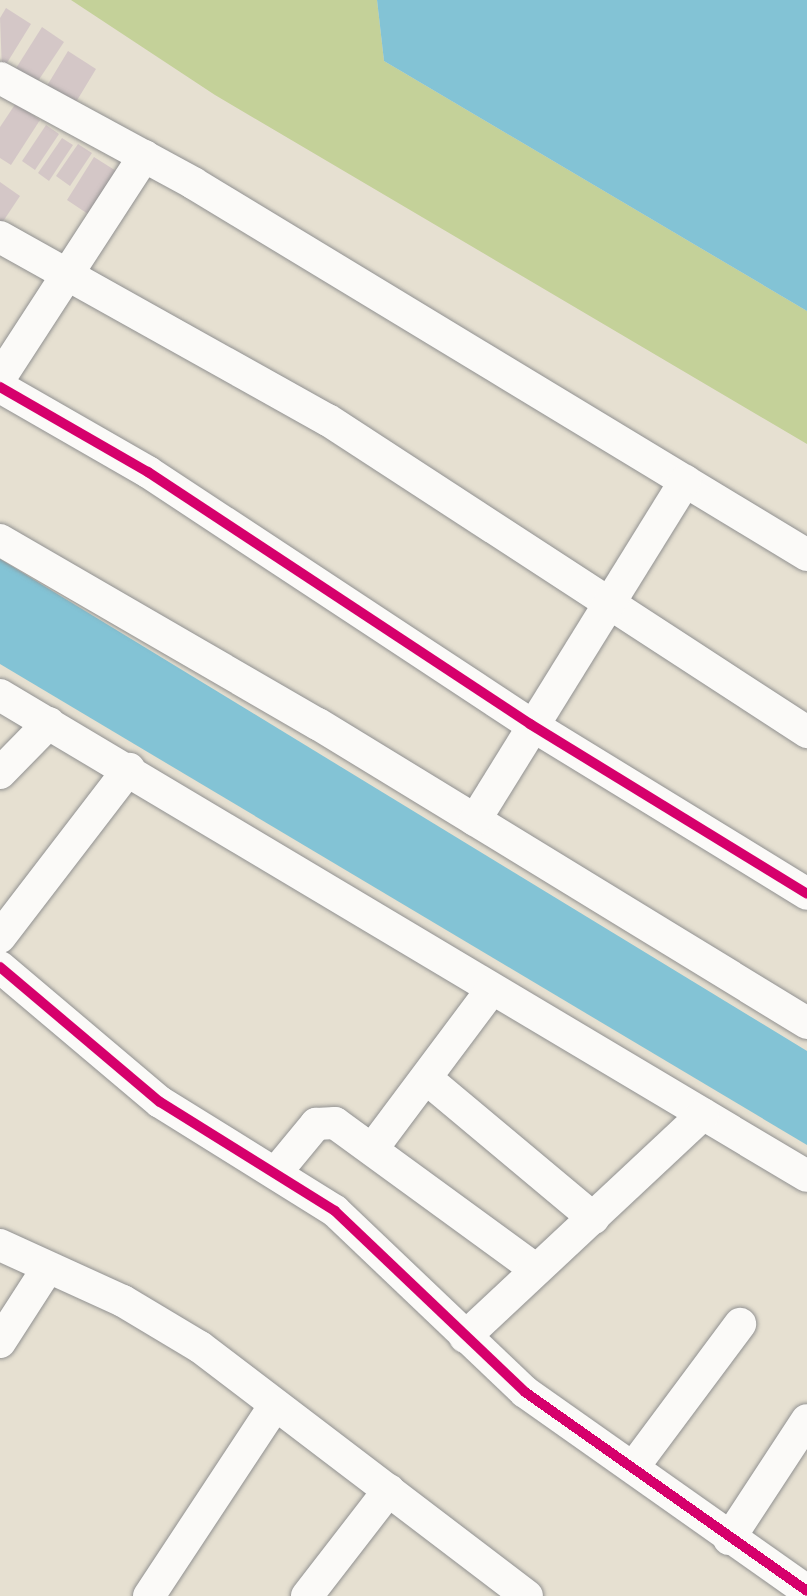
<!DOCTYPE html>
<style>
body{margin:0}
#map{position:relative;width:807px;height:1596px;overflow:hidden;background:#e6e0d1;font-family:"Comic Neue",sans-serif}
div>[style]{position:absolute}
.green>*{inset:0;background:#c4d199}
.water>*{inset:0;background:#83c3d5}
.building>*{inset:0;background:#d4c7c7}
.roads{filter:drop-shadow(0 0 2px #919191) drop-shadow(0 0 2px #919191)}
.minor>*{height:32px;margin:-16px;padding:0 16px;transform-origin:16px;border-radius:16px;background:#fbfaf8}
.cycleway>*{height:10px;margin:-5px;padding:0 5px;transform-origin:5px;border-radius:5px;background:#d6006c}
span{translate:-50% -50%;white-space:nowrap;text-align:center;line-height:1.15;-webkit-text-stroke:7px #f6f6f2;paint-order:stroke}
</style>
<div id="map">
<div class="green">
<div style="clip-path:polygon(71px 0,377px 0,384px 61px,807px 311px,807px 444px,215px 95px)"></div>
</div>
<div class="water">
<div style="clip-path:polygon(377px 0,807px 0,807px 311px,384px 61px)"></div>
<div style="clip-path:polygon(0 559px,807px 1051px,807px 1145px,0 664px)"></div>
</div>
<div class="building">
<div style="clip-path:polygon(6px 8px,31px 24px,2px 71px,0 18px)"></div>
<div style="clip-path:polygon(42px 27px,64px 42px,34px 87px,13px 73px)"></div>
<div style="clip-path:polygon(68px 51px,96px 69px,73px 107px,45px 89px)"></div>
<div style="clip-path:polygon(16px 103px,40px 120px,11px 165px,0 158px,0 127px)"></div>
<div style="clip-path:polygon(46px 125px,59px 134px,35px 170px,22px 161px)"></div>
<div style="clip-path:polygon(62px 138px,73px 145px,49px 181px,38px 173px)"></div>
<div style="clip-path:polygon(78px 144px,92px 153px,70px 186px,56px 176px)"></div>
<div style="clip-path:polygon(94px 157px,124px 176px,97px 220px,67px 200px)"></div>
<div style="clip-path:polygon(0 182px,20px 196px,0 226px)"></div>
</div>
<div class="roads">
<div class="minor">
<div style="left:0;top:78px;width:220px;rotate:28.5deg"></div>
<div style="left:193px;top:183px;width:718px;rotate:31.21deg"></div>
<div style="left:0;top:237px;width:376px;rotate:29.2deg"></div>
<div style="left:328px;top:420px;width:572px;rotate:33.08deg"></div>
<div style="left:0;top:378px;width:265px;rotate:-57deg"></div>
<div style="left:0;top:387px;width:171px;rotate:29.9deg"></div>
<div style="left:148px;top:472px;width:458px;rotate:33.4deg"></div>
<div style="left:530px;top:724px;width:325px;rotate:31.5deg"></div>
<div style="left:0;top:540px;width:367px;rotate:30.1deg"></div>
<div style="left:318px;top:724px;width:573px;rotate:31.44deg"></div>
<div style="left:0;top:695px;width:939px;rotate:30.8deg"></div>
<div style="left:0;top:773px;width:70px;rotate:-45.6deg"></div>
<div style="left:475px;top:820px;width:399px;rotate:-58.2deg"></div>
<div style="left:0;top:937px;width:212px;rotate:-52.5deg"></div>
<div style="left:0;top:967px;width:209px;rotate:40.2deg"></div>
<div style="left:160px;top:1102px;width:206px;rotate:31.9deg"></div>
<div style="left:335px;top:1211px;width:262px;rotate:43.6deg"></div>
<div style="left:525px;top:1392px;width:345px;rotate:35.2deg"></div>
<div style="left:427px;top:1079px;width:217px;rotate:39.9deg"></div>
<div style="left:373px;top:1148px;width:197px;rotate:-53.2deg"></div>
<div style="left:278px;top:1170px;width:60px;rotate:-50.4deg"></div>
<div style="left:316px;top:1124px;width:19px;rotate:-3deg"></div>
<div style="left:335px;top:1123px;width:248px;rotate:36.1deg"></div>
<div style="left:0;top:1245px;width:135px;rotate:24.5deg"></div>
<div style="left:123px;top:1301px;width:90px;rotate:30.9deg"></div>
<div style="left:200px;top:1347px;width:411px;rotate:37.3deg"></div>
<div style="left:465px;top:1337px;width:326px;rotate:-43.1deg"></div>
<div style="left:0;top:1342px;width:87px;rotate:-57.2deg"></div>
<div style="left:635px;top:1465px;width:176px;rotate:-53.3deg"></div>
<div style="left:729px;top:1539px;width:142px;rotate:-56.8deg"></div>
<div style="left:149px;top:1596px;width:229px;rotate:-56.6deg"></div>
<div style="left:307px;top:1596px;width:134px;rotate:-52.3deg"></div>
</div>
</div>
<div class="cycleway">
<div style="left:0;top:387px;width:171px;rotate:29.9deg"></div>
<div style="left:148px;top:472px;width:458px;rotate:33.4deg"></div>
<div style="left:530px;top:724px;width:325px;rotate:31.5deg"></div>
<div style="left:0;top:967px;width:209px;rotate:40.2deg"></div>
<div style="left:160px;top:1102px;width:206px;rotate:31.9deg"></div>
<div style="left:335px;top:1211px;width:262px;rotate:43.6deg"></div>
<div style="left:525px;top:1392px;width:345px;rotate:35.2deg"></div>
</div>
</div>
